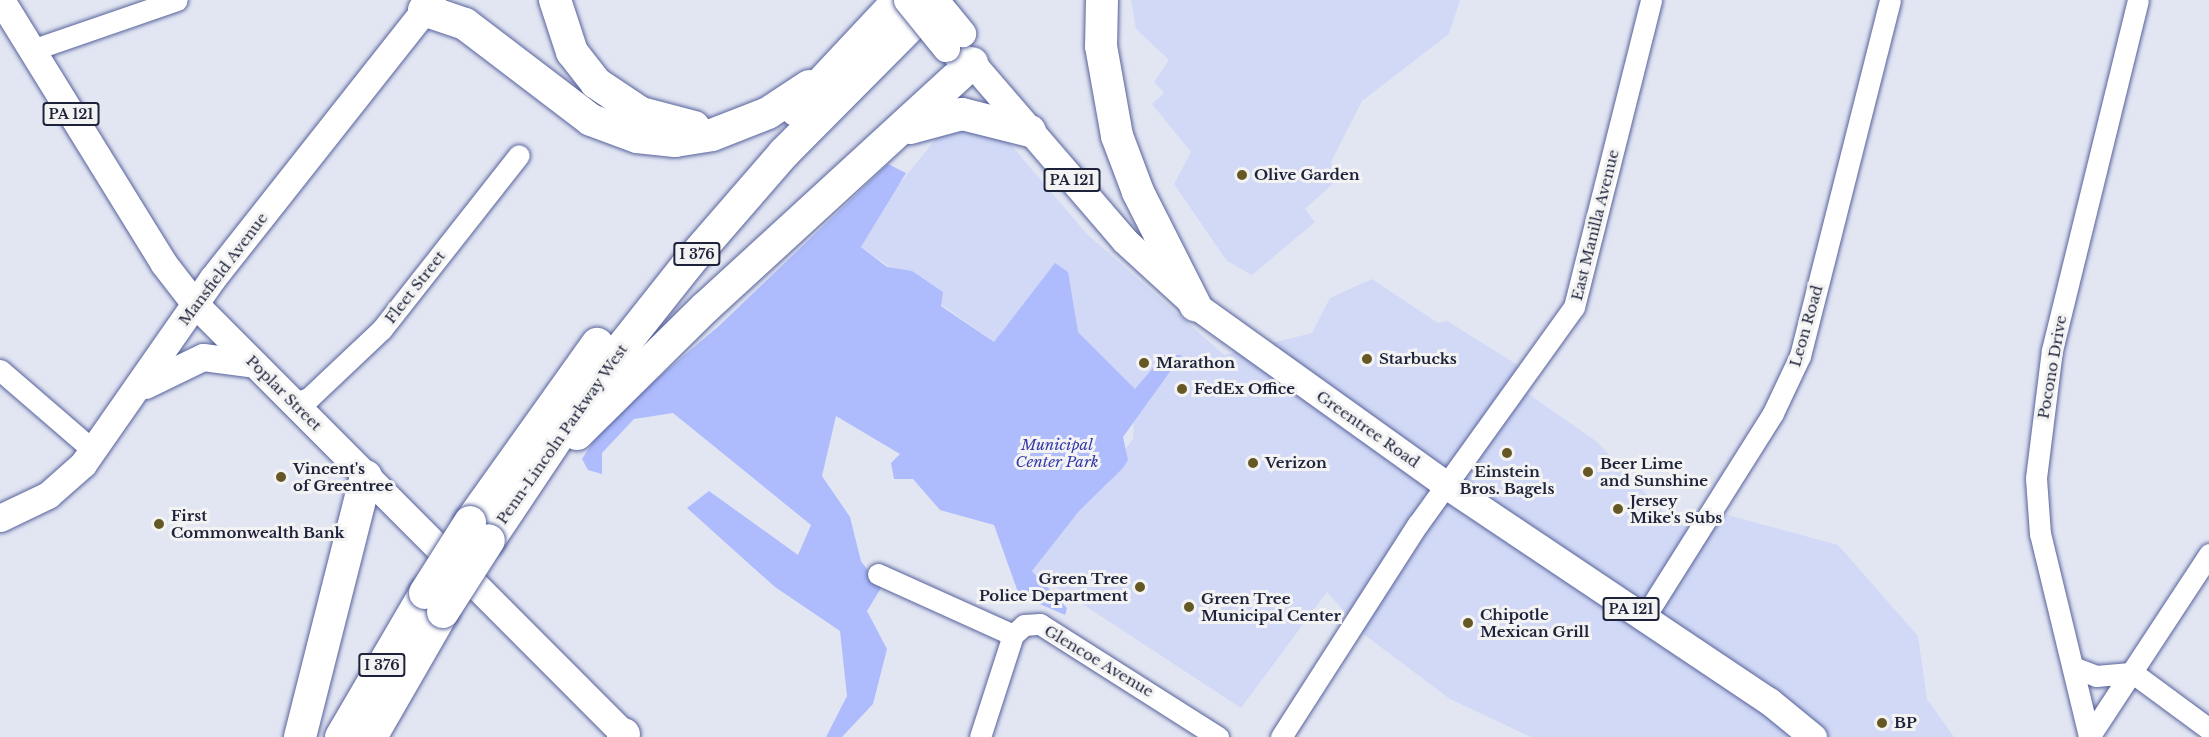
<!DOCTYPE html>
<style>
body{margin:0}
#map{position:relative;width:2209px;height:737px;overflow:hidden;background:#e2e6f3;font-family:"Libre Baskerville",serif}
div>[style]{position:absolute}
.built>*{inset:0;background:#d1d9f6}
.green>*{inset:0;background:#aebcfd}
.roads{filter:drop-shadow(0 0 2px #57629b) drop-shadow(0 0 2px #57629b)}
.minor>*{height:21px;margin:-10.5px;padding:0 10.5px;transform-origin:10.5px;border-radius:10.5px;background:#fff}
.major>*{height:27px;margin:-13.5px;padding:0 13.5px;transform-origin:13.5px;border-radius:13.5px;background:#fff}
.highway>*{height:32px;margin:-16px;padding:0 16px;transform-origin:16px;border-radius:16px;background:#fff}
.bridges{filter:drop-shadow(0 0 2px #57629b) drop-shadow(0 0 2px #57629b)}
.major-bridge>*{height:27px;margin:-13.5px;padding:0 13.5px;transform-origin:13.5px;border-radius:13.5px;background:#fff}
.highway-bridge>*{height:32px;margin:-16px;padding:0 16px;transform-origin:16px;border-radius:16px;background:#fff}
.dots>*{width:16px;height:16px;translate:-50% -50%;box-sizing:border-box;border:3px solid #f3f3f3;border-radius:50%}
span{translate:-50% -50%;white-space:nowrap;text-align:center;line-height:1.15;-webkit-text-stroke:6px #f3f3f3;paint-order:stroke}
.shield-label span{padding:2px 4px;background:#f3f3f3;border:2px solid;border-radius:4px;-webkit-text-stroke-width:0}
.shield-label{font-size:14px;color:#1e233b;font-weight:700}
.poi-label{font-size:15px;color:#1e233b;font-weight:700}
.left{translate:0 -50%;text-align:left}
.right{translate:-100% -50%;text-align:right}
.street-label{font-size:15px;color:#1e233b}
.park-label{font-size:15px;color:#3539a9;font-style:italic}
</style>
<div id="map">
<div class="built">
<div style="clip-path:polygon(1131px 0,1460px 0,1449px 34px,1362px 101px,1331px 162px,1339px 178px,1305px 209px,1315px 222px,1252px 275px,1227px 261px,1174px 184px,1191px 152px,1152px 104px,1164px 93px,1154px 82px,1169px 60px,1136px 29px)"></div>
<div style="clip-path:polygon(948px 124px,1006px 139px,1086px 233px,1224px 355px,1312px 333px,1330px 298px,1372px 279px,1438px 323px,1447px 321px,1516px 364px,1524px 391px,1596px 441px,1675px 524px,1724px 514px,1838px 545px,1918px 636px,1927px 699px,1954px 737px,1531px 737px,1450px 699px,1366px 636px,1327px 592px,1241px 708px,1032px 571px,1133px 439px,1135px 390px,994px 342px,853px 241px)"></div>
</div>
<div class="green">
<div style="clip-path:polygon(888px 164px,906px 173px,861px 247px,887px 267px,912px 271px,943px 292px,941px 306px,994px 342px,1055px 263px,1068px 272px,1078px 332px,1135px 389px,1164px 355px,1182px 355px,1123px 437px,1128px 460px,1123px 468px,1079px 511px,1032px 571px,1067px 608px,1065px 615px,1019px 595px,994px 525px,940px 510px,913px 479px,894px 479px,891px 463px,900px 454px,836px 416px,822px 476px,850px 517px,861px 561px,881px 588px,867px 611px,887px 649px,873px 704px,842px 737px,826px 737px,847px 696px,840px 631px,775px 587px,687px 508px,709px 491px,798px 555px,811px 525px,673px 413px,634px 419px,602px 453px,602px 474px,588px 470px,582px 459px,606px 422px,720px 325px)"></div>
</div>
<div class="roads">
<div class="minor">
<div style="left:32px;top:50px;width:153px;rotate:-19deg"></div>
<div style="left:0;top:370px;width:124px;rotate:40.8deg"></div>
<div style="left:294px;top:403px;width:16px;rotate:-18deg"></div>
<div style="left:309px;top:398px;width:100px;rotate:-43.4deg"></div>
<div style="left:382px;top:329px;width:221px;rotate:-51.8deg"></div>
<div style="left:878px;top:574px;width:148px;rotate:24.3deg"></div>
<div style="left:1013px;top:635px;width:15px;rotate:-42deg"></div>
<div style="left:1024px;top:625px;width:16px;rotate:-4deg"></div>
<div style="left:1040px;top:624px;width:211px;rotate:32.4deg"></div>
<div style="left:1644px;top:618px;width:242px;rotate:-57.8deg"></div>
<div style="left:1773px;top:413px;width:63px;rotate:-64.7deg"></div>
<div style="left:1800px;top:356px;width:367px;rotate:-75.8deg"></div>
<div style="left:2073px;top:667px;width:25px;rotate:21deg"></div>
<div style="left:2096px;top:676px;width:37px;rotate:-5deg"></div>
<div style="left:2133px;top:673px;width:94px;rotate:36.4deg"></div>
<div style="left:2089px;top:736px;width:208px;rotate:-103.6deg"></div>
<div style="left:2040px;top:534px;width:56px;rotate:-94.1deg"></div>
<div style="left:2036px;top:478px;width:129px;rotate:-82.9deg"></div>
<div style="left:2052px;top:350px;width:360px;rotate:-76.2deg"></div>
<div style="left:980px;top:737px;width:107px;rotate:-72.1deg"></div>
<div style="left:1281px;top:737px;width:253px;rotate:-57.3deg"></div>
<div style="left:1418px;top:524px;width:267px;rotate:-54.3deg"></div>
<div style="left:1574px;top:307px;width:317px;rotate:-75.9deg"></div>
<div style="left:2089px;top:737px;width:219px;rotate:-56.7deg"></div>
</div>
<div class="major">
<div style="left:1px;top:0;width:310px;rotate:58.3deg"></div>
<div style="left:164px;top:264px;width:51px;rotate:52.2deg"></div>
<div style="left:195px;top:304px;width:607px;rotate:45.07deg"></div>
<div style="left:955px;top:53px;width:20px;rotate:30deg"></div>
<div style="left:972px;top:63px;width:233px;rotate:49.3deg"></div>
<div style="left:1124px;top:240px;width:96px;rotate:42.5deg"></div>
<div style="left:1195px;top:305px;width:309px;rotate:35.6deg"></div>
<div style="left:1446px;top:485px;width:389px;rotate:33.8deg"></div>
<div style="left:1769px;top:701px;width:57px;rotate:39.3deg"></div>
<div style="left:145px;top:385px;width:64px;rotate:-25.8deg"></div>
<div style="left:203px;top:357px;width:52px;rotate:7.7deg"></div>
<div style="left:0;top:518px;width:53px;rotate:-25.6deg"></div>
<div style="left:48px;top:495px;width:47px;rotate:-41.5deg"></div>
<div style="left:83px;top:464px;width:226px;rotate:-55.1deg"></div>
<div style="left:212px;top:279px;width:355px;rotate:-51.7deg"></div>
</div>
<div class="highway">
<div style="left:555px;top:0;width:55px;rotate:71.9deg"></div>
<div style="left:572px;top:52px;width:39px;rotate:52deg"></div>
<div style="left:596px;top:83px;width:54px;rotate:33.7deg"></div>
<div style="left:641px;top:113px;width:55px;rotate:14.8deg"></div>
<div style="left:1102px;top:0;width:46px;rotate:91.2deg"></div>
<div style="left:1101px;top:46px;width:91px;rotate:79.9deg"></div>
<div style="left:1117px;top:136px;width:60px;rotate:69.4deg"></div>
<div style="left:1138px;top:192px;width:127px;rotate:63.2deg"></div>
<div style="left:424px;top:10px;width:43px;rotate:18.9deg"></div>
<div style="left:465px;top:24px;width:158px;rotate:37.3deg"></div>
<div style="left:591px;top:120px;width:49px;rotate:20.3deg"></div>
<div style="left:637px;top:137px;width:38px;rotate:6deg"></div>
<div style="left:675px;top:141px;width:37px;rotate:-9deg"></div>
<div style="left:712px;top:135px;width:60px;rotate:-21.4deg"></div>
<div style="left:768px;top:113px;width:49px;rotate:-33.4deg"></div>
<div style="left:796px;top:110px;width:151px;rotate:-46.9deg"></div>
<div style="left:910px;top:128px;width:54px;rotate:-15.1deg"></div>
<div style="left:962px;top:114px;width:70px;rotate:14deg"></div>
<div style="left:577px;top:434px;width:181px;rotate:-44.6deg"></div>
<div style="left:706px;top:307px;width:361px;rotate:-42.5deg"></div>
<div style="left:470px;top:522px;width:219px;rotate:-54.5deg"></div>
<div style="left:489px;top:540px;width:192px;rotate:-56.2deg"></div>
<div style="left:596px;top:380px;width:147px;rotate:-51.6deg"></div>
<div style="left:687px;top:265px;width:148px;rotate:-49.1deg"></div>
<div style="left:784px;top:153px;width:216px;rotate:-45.2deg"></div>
<div style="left:300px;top:737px;width:269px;rotate:-75.8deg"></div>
<div style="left:341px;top:737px;width:167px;rotate:-59.7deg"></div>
<div style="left:371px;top:737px;width:144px;rotate:-60.1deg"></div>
<div style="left:623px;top:737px;width:3px;rotate:-72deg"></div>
</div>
</div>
<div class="bridges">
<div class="major-bridge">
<div style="left:907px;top:0;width:62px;rotate:50.9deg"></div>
<div style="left:935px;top:0;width:43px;rotate:50.7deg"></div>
</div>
<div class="highway-bridge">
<div style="left:425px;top:593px;width:84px;rotate:-57.6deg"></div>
<div style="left:443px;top:612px;width:85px;rotate:-57.4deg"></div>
</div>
</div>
<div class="dots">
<div style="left:1242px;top:175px;background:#665825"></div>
<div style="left:1367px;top:359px;background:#665825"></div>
<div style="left:1144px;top:363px;background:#665825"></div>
<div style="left:1182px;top:389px;background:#665825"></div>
<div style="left:1507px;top:453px;background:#665825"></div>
<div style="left:1253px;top:463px;background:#665825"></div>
<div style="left:1588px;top:472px;background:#665825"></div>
<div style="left:281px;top:477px;background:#665825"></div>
<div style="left:1618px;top:509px;background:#665825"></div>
<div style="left:159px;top:524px;background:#665825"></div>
<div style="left:1140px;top:587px;background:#665825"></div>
<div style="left:1189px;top:607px;background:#665825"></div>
<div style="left:1468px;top:623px;background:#665825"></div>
<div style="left:1882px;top:723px;background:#665825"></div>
</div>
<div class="shield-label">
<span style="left:71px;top:114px">PA 121</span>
<span style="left:1072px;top:180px">PA 121</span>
<span style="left:697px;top:254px">I 376</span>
<span style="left:1631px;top:609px">PA 121</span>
<span style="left:382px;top:665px">I 376</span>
</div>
<div class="poi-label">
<span class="left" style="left:1254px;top:175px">Olive Garden</span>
<span class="left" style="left:1379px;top:359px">Starbucks</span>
<span class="left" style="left:1156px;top:363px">Marathon</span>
<span class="left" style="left:1194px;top:389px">FedEx Office</span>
<span class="left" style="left:1265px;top:463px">Verizon</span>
<span class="left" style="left:1600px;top:472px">Beer Lime<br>and Sunshine</span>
<span class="left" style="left:293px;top:477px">Vincent's<br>of Greentree</span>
<span style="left:1507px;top:480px">Einstein<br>Bros. Bagels</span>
<span class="left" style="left:1630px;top:509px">Jersey<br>Mike's Subs</span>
<span class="left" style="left:171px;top:524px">First<br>Commonwealth Bank</span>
<span class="right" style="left:1128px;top:587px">Green Tree<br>Police Department</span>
<span class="left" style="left:1201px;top:607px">Green Tree<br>Municipal Center</span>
<span class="left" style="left:1480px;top:623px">Chipotle<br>Mexican Grill</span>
<span class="left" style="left:1894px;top:723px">BP</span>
</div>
<div class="street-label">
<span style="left:1595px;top:225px;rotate:-76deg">East Manilla Avenue</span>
<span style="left:223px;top:269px;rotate:-53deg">Mansfield Avenue</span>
<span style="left:415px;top:287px;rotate:-52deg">Fleet Street</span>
<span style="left:1806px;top:326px;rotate:-74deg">Leon Road</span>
<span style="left:2052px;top:367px;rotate:-80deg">Pocono Drive</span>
<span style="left:284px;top:393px;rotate:45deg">Poplar Street</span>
<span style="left:1368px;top:429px;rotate:35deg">Greentree Road</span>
<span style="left:562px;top:434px;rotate:-55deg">Penn-Lincoln Parkway West</span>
<span style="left:1099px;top:661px;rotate:31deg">Glencoe Avenue</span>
</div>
<div class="park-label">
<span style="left:1057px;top:453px">Municipal<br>Center Park</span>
</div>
</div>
